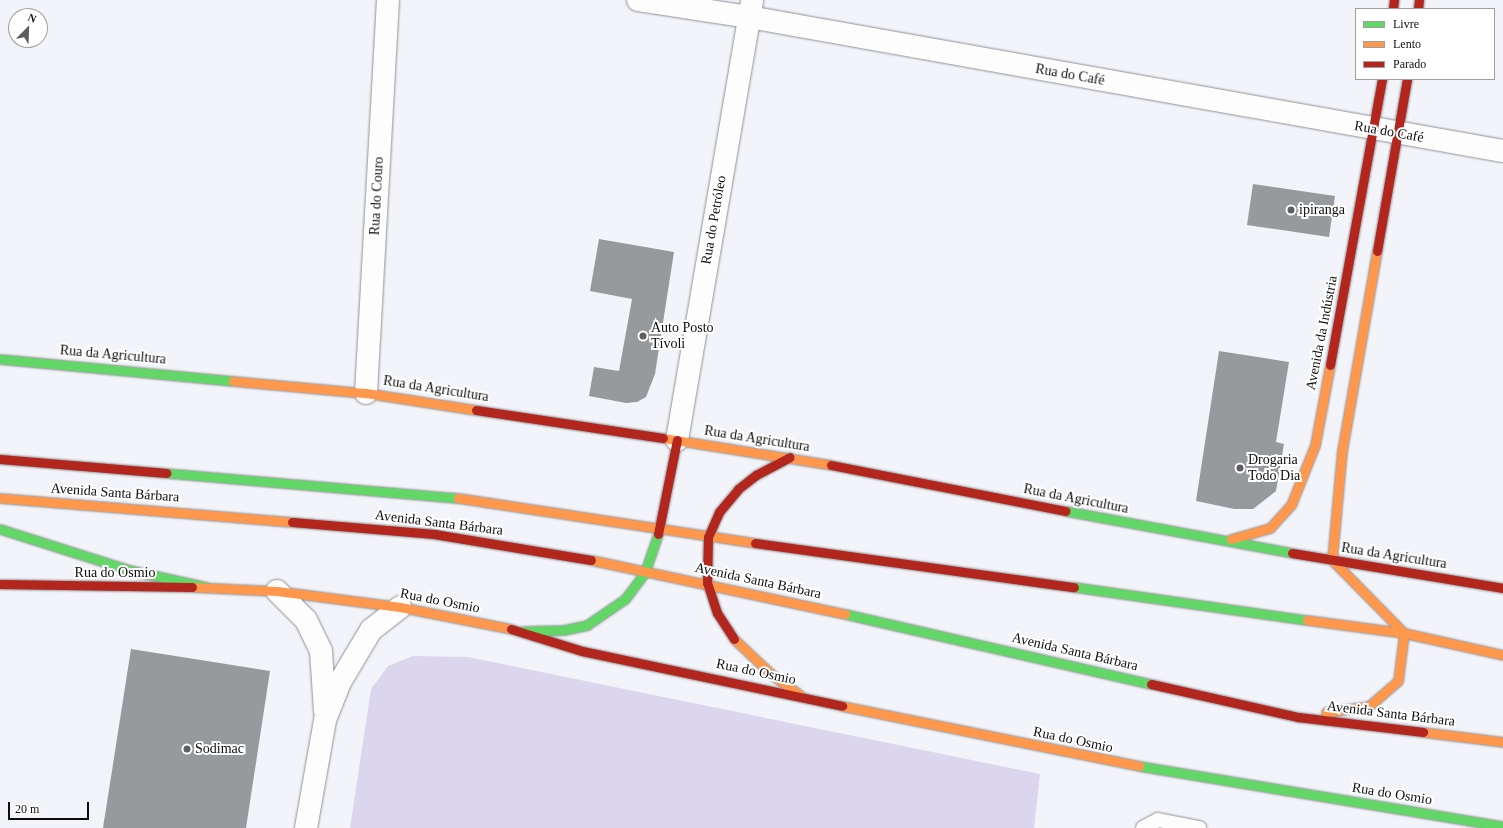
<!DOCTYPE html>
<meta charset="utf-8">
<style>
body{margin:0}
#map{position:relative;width:1503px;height:828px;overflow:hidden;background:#f2f4fa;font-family:Georgia,serif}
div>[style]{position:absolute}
.green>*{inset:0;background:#dcd5ee}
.building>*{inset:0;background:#979a9d}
.roads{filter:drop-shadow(0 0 1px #909194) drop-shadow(0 0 1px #909194)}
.lane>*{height:14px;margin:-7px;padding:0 7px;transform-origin:7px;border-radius:7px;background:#fdfdfe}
.street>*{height:22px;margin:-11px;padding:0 11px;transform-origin:11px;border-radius:11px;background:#fdfdfe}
.fast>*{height:9px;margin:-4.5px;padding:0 4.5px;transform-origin:4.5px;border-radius:4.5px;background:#63d668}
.slow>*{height:9px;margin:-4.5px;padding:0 4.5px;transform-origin:4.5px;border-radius:4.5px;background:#ff974d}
.jam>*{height:9px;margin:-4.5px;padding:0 4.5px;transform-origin:4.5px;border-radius:4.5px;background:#b3261e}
.dots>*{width:11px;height:11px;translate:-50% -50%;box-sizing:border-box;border:2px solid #fff;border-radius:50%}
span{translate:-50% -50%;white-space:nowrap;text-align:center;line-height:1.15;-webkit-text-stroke:4px #fff;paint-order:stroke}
.street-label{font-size:14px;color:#0d0d0d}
.poi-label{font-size:14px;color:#0d0d0d}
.left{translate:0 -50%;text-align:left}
.legend{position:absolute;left:1355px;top:8px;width:140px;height:72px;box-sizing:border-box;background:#fff;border:1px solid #9e9e9e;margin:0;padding:5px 7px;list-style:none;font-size:12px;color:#0d0d0d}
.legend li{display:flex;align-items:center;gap:8px;height:20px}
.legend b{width:20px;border:1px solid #9e9e9e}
.north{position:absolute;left:8px;top:8px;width:40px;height:40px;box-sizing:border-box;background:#fff;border:1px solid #9e9e9e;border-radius:50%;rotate:23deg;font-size:11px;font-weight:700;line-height:16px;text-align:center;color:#0d0d0d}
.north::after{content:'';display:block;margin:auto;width:14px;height:18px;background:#5d5e60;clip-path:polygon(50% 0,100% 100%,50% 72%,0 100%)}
.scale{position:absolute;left:8px;top:802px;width:81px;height:18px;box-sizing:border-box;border:2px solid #0d0d0d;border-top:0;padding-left:5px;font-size:12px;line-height:14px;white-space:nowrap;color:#0d0d0d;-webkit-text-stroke:3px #fff;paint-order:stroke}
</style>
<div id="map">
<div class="green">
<div style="clip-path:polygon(413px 656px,468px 657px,1040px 774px,1034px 828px,350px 828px,371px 689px,388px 666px)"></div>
</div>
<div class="building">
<div style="clip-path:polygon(1253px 184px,1335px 196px,1329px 237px,1247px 225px)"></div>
<div style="clip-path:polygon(599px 239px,674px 252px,655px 374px,646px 397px,637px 402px,626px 403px,589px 396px,594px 367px,619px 371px,632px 299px,590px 291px)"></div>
<div style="clip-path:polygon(1219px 351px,1289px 362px,1276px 442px,1284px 444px,1276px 491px,1253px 509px,1234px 509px,1196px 501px)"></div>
<div style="clip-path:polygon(131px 649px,270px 671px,246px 828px,103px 828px)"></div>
</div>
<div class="roads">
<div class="lane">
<div style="left:1143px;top:828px;width:17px;rotate:-28deg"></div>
<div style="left:1158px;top:820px;width:42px;rotate:11deg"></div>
</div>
<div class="street">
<div style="left:638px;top:0;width:112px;rotate:8.7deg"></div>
<div style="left:749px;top:17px;width:766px;rotate:10.08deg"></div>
<div style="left:366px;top:393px;width:394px;rotate:-86.8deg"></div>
<div style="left:677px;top:440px;width:446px;rotate:-80.3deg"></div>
<div style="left:277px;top:591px;width:41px;rotate:45deg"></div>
<div style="left:306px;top:620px;width:34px;rotate:64deg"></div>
<div style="left:321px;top:651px;width:60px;rotate:86.2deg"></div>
<div style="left:306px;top:828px;width:110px;rotate:-80deg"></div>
<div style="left:325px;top:720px;width:41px;rotate:-68.5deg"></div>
<div style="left:340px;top:682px;width:61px;rotate:-59.2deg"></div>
<div style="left:371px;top:630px;width:37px;rotate:-38deg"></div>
</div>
<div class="fast">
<div style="left:0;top:359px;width:234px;rotate:5.4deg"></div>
<div style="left:166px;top:473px;width:293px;rotate:4.9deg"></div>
<div style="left:1066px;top:511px;width:230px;rotate:10.5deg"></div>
<div style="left:0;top:529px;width:135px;rotate:17.6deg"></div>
<div style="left:129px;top:570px;width:79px;rotate:12.4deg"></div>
<div style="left:1074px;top:587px;width:235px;rotate:8.1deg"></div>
<div style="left:845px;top:614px;width:314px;rotate:12.9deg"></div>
<div style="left:523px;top:631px;width:41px;rotate:-1.4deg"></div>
<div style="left:564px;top:630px;width:24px;rotate:-12deg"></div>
<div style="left:587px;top:625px;width:46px;rotate:-34.4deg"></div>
<div style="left:625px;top:599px;width:34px;rotate:-53deg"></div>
<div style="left:645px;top:572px;width:40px;rotate:-71.1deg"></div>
<div style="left:1139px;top:766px;width:369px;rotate:9.4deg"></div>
</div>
<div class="slow">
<div style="left:233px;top:381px;width:134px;rotate:5.2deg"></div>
<div style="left:366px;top:393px;width:111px;rotate:8.8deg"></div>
<div style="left:663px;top:438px;width:170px;rotate:9.1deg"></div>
<div style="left:0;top:498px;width:293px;rotate:4.7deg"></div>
<div style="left:458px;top:498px;width:300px;rotate:8.6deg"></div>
<div style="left:1231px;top:539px;width:41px;rotate:-15.8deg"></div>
<div style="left:1270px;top:528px;width:31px;rotate:-48deg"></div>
<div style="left:1291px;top:505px;width:65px;rotate:-68.2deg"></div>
<div style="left:1315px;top:445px;width:81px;rotate:-79.4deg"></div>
<div style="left:591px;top:560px;width:260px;rotate:12deg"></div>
<div style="left:1332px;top:560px;width:109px;rotate:-84.8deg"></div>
<div style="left:1342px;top:451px;width:203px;rotate:-80.1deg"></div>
<div style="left:1332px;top:560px;width:103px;rotate:45.4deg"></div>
<div style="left:192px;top:587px;width:85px;rotate:2.7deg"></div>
<div style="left:277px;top:591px;width:124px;rotate:7.4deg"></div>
<div style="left:400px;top:607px;width:113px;rotate:11.2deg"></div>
<div style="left:1307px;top:620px;width:98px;rotate:7.6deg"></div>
<div style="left:1404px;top:633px;width:101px;rotate:12.5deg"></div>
<div style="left:734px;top:639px;width:51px;rotate:43.4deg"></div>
<div style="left:771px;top:674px;width:36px;rotate:36deg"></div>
<div style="left:842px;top:706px;width:303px;rotate:11.4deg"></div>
<div style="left:1326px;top:712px;width:43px;rotate:-7.9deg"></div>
<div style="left:1369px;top:706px;width:38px;rotate:-41deg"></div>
<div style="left:1398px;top:681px;width:48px;rotate:-82.9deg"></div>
<div style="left:1423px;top:732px;width:81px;rotate:7.1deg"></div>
</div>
<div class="jam">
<div style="left:1393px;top:9px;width:9px;rotate:-84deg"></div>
<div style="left:1418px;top:9px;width:9px;rotate:-84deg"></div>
<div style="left:1377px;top:251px;width:175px;rotate:-80.1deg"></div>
<div style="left:1330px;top:365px;width:291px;rotate:-79.7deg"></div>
<div style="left:476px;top:410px;width:189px;rotate:8.5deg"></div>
<div style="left:0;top:459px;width:167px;rotate:4.8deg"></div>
<div style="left:831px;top:465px;width:239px;rotate:11.1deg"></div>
<div style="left:292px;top:522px;width:143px;rotate:4.8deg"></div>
<div style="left:434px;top:534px;width:159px;rotate:9.4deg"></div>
<div style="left:658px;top:534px;width:96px;rotate:-78.6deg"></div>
<div style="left:755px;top:543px;width:322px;rotate:7.9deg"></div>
<div style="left:1292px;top:553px;width:214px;rotate:9.4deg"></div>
<div style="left:0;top:584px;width:192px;rotate:0.9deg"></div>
<div style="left:511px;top:629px;width:74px;rotate:17.2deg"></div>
<div style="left:582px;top:651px;width:266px;rotate:11.9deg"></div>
<div style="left:734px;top:639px;width:31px;rotate:-123deg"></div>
<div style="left:717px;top:613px;width:32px;rotate:-108deg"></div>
<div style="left:707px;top:583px;width:46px;rotate:-88.8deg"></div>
<div style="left:708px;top:537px;width:27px;rotate:-66deg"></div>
<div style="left:719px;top:512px;width:30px;rotate:-50deg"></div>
<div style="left:738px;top:489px;width:23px;rotate:-38deg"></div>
<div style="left:756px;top:475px;width:38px;rotate:-28deg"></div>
<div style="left:1151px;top:684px;width:151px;rotate:12.7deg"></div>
<div style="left:1298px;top:717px;width:126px;rotate:6.8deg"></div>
</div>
</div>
<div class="dots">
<div style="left:1291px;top:210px;background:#5d5e60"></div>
<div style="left:643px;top:336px;background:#5d5e60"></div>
<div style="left:1240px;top:468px;background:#5d5e60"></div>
<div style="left:187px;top:749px;background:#5d5e60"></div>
</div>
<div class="street-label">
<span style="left:1070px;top:75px;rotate:10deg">Rua do Café</span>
<span style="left:1389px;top:132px;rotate:10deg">Rua do Café</span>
<span style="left:377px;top:196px;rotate:-87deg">Rua do Couro</span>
<span style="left:714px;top:220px;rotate:-80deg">Rua do Petróleo</span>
<span style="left:1322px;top:333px;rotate:-79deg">Avenida da Indústria</span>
<span style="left:113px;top:355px;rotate:5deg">Rua da Agricultura</span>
<span style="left:436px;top:389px;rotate:9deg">Rua da Agricultura</span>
<span style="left:757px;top:439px;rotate:9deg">Rua da Agricultura</span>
<span style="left:115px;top:493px;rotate:4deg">Avenida Santa Bárbara</span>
<span style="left:1076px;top:499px;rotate:11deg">Rua da Agricultura</span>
<span style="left:439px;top:523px;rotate:7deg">Avenida Santa Bárbara</span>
<span style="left:1394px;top:556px;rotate:9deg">Rua da Agricultura</span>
<span style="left:115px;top:573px">Rua do Osmio</span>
<span style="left:758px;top:581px;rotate:12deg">Avenida Santa Bárbara</span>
<span style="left:440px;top:601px;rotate:11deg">Rua do Osmio</span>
<span style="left:1075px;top:652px;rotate:13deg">Avenida Santa Bárbara</span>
<span style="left:756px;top:672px;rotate:12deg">Rua do Osmio</span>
<span style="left:1391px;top:714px;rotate:7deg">Avenida Santa Bárbara</span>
<span style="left:1073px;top:740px;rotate:12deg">Rua do Osmio</span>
<span style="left:1392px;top:794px;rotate:9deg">Rua do Osmio</span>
</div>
<div class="poi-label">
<span class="left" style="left:1299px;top:210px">ipiranga</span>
<span class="left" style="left:651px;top:336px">Auto Posto<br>Tívoli</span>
<span class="left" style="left:1248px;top:468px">Drogaria<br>Todo Dia</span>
<span class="left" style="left:195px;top:749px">Sodimac</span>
</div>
<ul class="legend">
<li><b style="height:5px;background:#63d668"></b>Livre</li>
<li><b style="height:5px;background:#ff974d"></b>Lento</li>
<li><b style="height:5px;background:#b3261e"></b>Parado</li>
</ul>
<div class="north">N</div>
<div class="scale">20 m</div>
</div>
